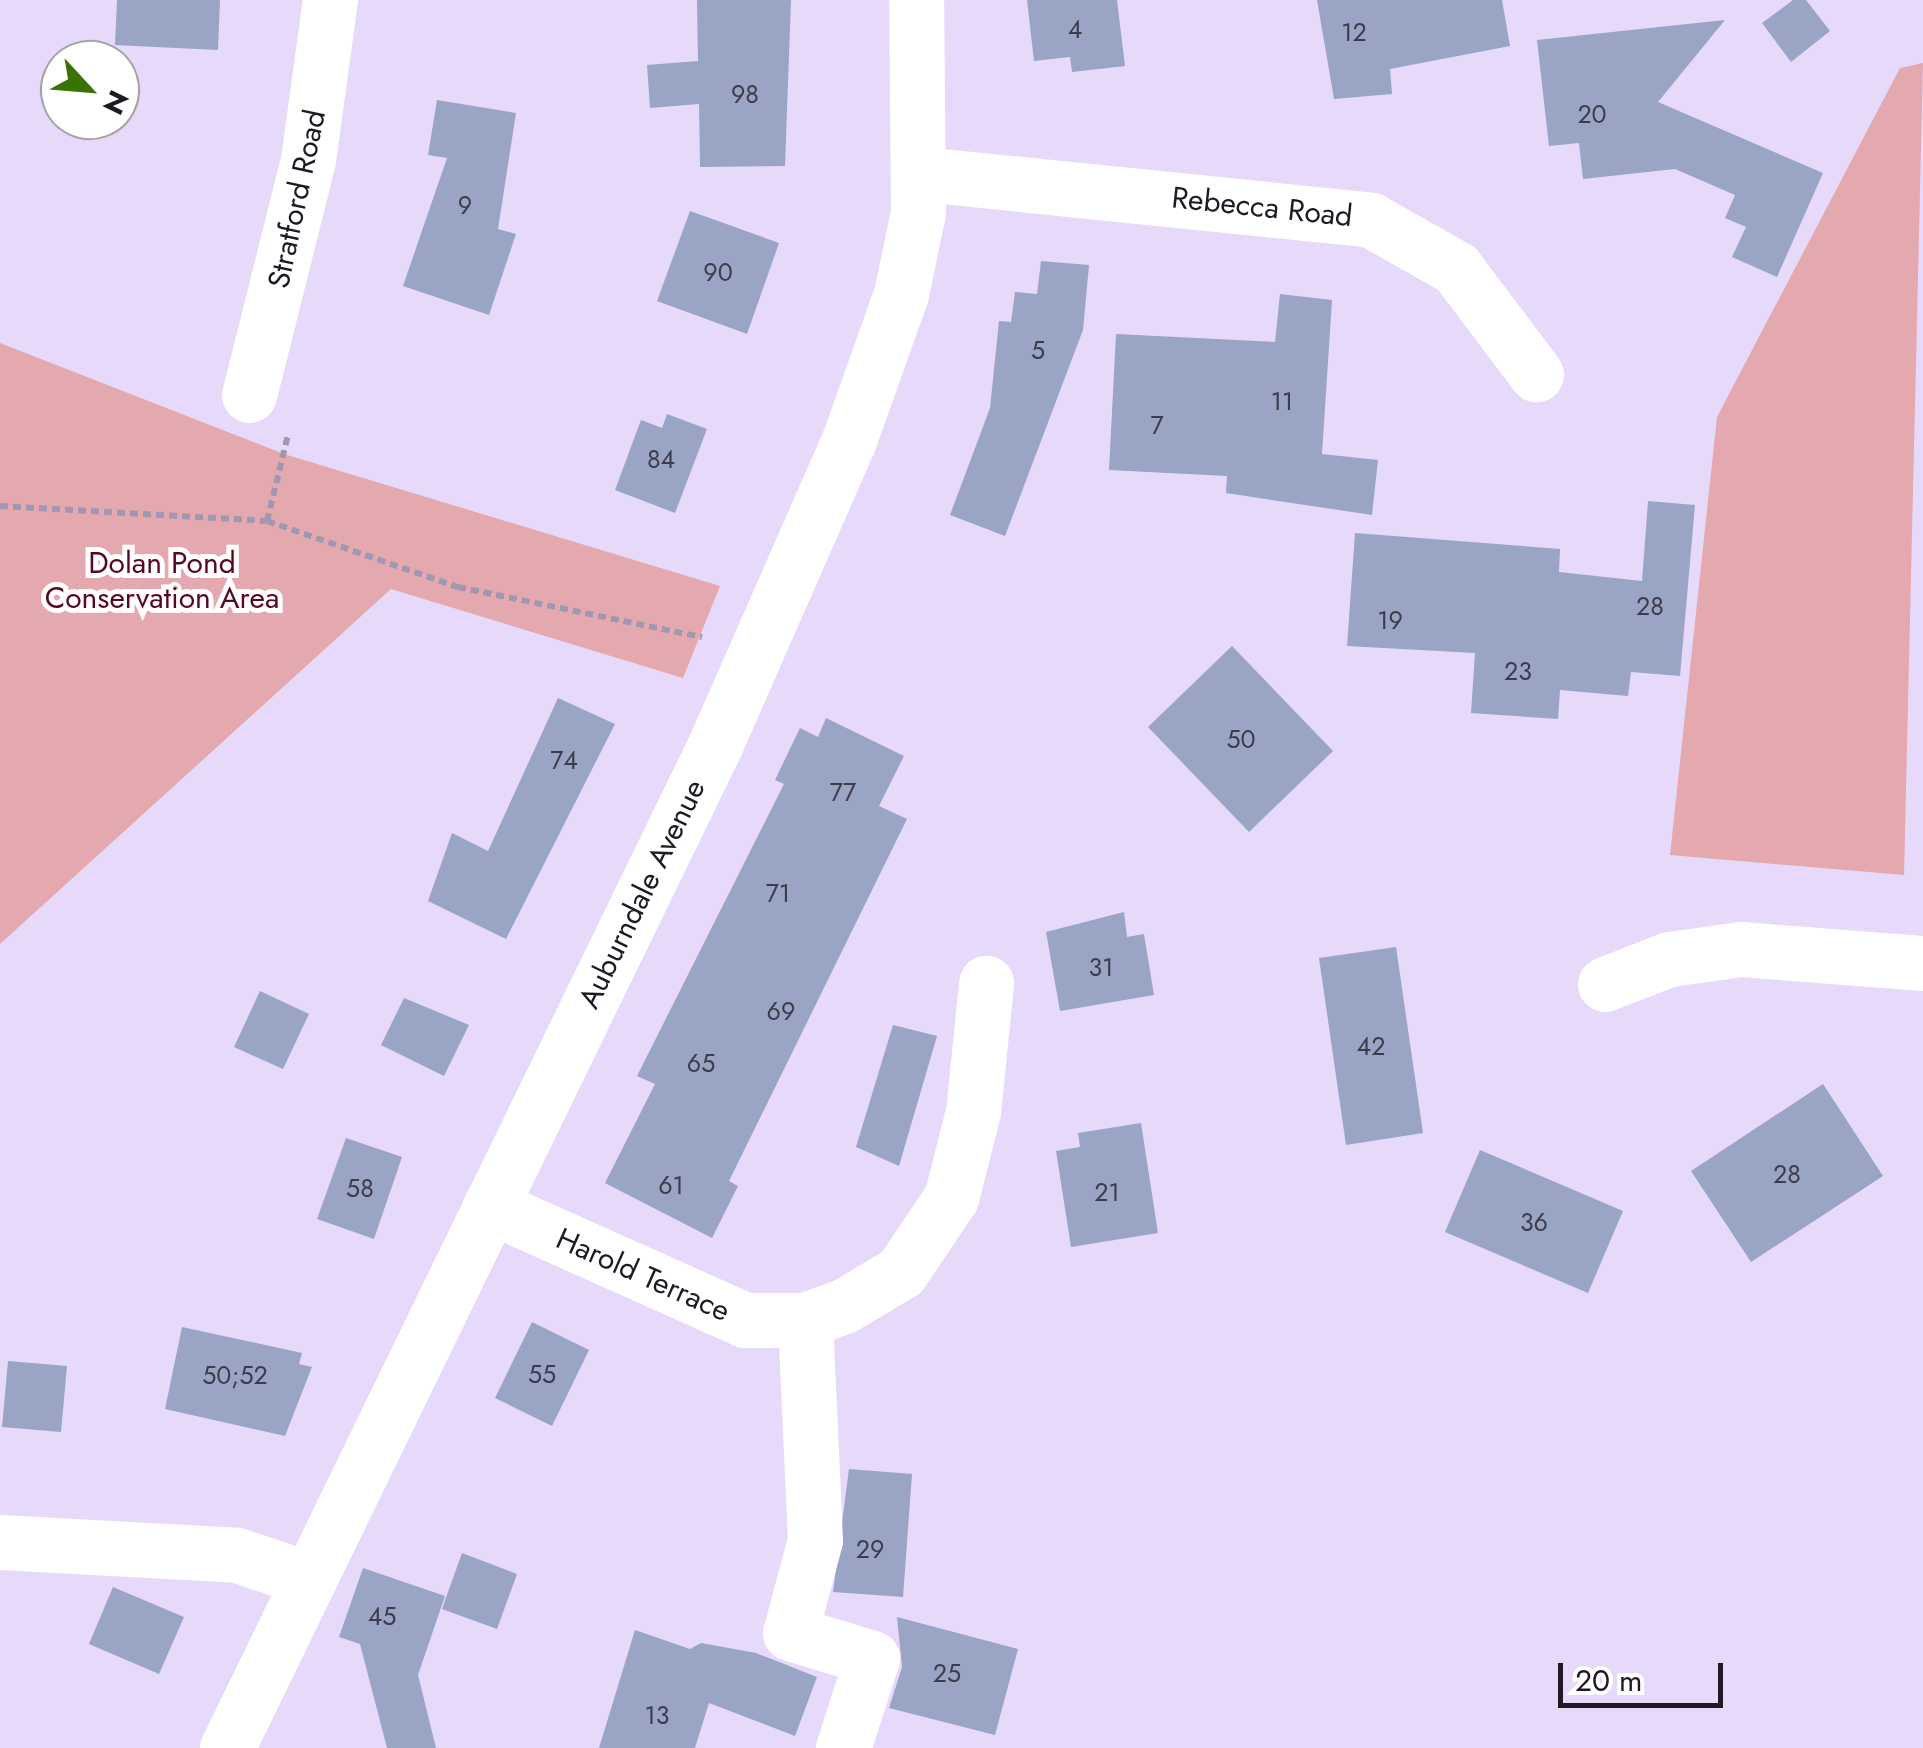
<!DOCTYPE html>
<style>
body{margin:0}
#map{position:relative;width:1923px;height:1748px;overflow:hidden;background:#e7d9fa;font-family:Jost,sans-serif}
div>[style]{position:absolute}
.green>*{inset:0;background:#e4a8af}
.building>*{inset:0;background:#9aa4c4}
.path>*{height:6px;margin-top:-3px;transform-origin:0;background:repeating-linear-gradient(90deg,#a297b1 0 8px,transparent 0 13px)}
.minor>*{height:55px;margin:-27.5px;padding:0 27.5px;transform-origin:27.5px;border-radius:27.5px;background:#fff}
span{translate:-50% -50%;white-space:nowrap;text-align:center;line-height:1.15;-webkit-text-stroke:10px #fff;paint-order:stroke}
.number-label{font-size:25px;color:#3d3c4d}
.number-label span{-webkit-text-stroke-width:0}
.street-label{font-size:30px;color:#1e1925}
.park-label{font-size:30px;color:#590720}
.north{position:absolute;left:40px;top:40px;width:100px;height:100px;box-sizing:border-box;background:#fff;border:2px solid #a5a3a8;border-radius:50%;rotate:116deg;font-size:28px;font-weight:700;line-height:40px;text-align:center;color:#1e1925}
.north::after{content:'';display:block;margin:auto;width:35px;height:45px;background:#3a7304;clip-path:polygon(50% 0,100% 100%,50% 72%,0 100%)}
.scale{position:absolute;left:1558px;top:1663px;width:165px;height:45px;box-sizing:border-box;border:5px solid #1e1925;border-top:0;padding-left:12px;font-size:30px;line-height:35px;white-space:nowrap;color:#1e1925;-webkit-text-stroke:8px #fff;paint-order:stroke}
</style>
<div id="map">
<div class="green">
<div style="clip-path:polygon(1923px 63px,1904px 875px,1670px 855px,1717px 417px,1900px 68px)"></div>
<div style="clip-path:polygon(0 343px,284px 454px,720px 586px,683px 678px,391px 589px,0 944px)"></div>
</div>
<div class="building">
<div style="clip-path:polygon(117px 0,220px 0,218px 50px,115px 45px)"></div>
<div style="clip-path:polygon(697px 0,791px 0,785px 166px,700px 167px,699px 104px,650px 108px,647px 65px,698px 61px)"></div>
<div style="clip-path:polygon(1027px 0,1117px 0,1125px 66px,1072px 72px,1070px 57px,1034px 61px)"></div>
<div style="clip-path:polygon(1317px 0,1502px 0,1510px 46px,1390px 69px,1392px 94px,1334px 99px)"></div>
<div style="clip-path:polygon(1793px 0,1806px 0,1830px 31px,1791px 62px,1762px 23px)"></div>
<div style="clip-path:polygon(1725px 20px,1658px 102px,1823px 173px,1777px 277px,1732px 257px,1746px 227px,1725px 218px,1735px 195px,1675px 169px,1583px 179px,1579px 143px,1549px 146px,1537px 40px)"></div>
<div style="clip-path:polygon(437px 100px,516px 113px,498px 229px,516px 234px,489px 315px,403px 286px,447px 158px,428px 155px)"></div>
<div style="clip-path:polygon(690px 211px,779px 243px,747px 334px,657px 301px)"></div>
<div style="clip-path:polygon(1041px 261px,1089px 265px,1083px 330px,1005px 536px,950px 515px,990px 408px,999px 321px,1011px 322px,1015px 292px,1037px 294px)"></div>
<div style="clip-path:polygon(1280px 294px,1332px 300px,1322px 454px,1378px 460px,1372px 515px,1226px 493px,1227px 476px,1109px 470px,1116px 334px,1275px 342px)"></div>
<div style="clip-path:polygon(667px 414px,707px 429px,675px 513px,615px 490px,641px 420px,662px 428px)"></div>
<div style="clip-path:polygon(1648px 501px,1695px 505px,1680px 676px,1631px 672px,1628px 696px,1560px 690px,1558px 719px,1471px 713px,1475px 653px,1347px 646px,1355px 533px,1560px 549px,1559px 572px,1642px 581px)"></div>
<div style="clip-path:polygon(1232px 646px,1333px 751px,1249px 832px,1148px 727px)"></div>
<div style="clip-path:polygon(558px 698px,615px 724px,506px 939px,428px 901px,452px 833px,488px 851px)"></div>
<div style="clip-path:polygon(826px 718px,904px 756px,879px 806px,907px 819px,729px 1181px,738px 1186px,712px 1238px,605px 1183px,655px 1084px,637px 1076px,784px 784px,775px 780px,800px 728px,818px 737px)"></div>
<div style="clip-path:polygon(1124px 912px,1127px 937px,1144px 934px,1154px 995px,1060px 1011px,1046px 932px)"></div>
<div style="clip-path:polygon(1396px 947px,1423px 1133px,1346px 1145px,1319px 958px)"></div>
<div style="clip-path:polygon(260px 991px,309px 1014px,283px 1069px,234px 1047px)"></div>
<div style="clip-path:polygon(404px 998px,469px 1025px,444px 1076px,381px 1045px)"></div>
<div style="clip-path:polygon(893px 1025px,937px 1036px,899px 1166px,856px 1147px)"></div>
<div style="clip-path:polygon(1823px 1084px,1883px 1176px,1751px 1262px,1691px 1171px)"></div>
<div style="clip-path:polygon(1141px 1123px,1158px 1233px,1071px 1247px,1056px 1151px,1080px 1147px,1078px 1133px)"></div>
<div style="clip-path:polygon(346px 1138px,402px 1157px,374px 1239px,317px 1219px)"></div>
<div style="clip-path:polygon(1480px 1150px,1623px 1211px,1588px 1293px,1445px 1232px)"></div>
<div style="clip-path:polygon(532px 1322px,589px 1350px,552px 1426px,495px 1398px)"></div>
<div style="clip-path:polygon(182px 1327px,302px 1353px,299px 1364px,312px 1367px,285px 1436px,165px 1409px)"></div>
<div style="clip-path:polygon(8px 1361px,67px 1366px,61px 1432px,2px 1427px)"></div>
<div style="clip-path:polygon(849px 1469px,912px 1474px,903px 1597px,833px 1592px)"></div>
<div style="clip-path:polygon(462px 1553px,517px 1574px,497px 1629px,442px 1609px)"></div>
<div style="clip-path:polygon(363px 1568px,445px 1596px,418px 1675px,436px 1748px,387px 1748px,360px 1644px,339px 1637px)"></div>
<div style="clip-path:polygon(113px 1587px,184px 1617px,159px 1674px,89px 1644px)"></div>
<div style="clip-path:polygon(897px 1617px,1018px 1649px,995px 1735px,889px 1708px,902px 1667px)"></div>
<div style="clip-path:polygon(635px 1630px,690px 1649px,701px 1643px,756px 1653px,817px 1677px,795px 1736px,709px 1703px,695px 1748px,599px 1748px)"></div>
</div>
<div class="path">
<div style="left:0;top:506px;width:267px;rotate:3.2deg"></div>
<div style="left:267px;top:521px;width:202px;rotate:19.1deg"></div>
<div style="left:458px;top:587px;width:249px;rotate:11.6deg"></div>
<div style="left:267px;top:521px;width:89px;rotate:-76.3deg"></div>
</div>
<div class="minor">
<div style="left:922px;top:174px;width:451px;rotate:5.8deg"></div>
<div style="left:1371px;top:220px;width:98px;rotate:29.5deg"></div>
<div style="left:1456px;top:268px;width:133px;rotate:53deg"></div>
<div style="left:249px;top:395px;width:242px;rotate:-75.9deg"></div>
<div style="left:308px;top:160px;width:162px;rotate:-82.2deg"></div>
<div style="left:1605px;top:984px;width:69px;rotate:-21.3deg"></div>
<div style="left:1669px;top:959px;width:73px;rotate:-7.9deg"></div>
<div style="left:1741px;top:949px;width:183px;rotate:4.4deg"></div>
<div style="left:490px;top:1206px;width:279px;rotate:24.1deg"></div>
<div style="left:745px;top:1320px;width:60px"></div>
<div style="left:805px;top:1320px;width:41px;rotate:-19.7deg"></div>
<div style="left:844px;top:1306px;width:66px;rotate:-30.8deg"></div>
<div style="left:901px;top:1272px;width:89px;rotate:-56deg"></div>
<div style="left:951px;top:1198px;width:89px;rotate:-75.7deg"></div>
<div style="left:973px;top:1112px;width:130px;rotate:-84.2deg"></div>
<div style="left:805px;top:1320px;width:220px;rotate:87.4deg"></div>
<div style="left:815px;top:1540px;width:96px;rotate:105deg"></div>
<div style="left:790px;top:1633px;width:86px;rotate:17deg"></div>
<div style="left:872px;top:1658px;width:95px;rotate:107.9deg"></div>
<div style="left:0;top:1542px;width:237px;rotate:3.1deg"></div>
<div style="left:237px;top:1555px;width:76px;rotate:18.4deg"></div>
<div style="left:227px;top:1748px;width:1118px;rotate:-64.05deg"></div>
<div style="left:716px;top:743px;width:331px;rotate:-66.3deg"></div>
<div style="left:849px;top:440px;width:155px;rotate:-70.4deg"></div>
<div style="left:901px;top:294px;width:84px;rotate:-78.3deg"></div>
<div style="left:918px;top:212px;width:212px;rotate:-90.5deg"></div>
</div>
<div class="number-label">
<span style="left:1075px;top:29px">4</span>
<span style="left:1354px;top:32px">12</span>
<span style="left:745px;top:94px">98</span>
<span style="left:1592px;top:114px">20</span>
<span style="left:465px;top:205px">9</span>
<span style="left:718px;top:272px">90</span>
<span style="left:1038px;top:350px">5</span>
<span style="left:1282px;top:401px">11</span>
<span style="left:1157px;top:425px">7</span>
<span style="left:661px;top:459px">84</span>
<span style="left:1650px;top:606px">28</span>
<span style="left:1390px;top:620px">19</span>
<span style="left:1518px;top:671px">23</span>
<span style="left:1241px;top:739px">50</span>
<span style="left:564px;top:760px">74</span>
<span style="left:843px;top:792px">77</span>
<span style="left:778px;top:893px">71</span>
<span style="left:1101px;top:967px">31</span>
<span style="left:781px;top:1011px">69</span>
<span style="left:1371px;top:1046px">42</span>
<span style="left:701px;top:1063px">65</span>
<span style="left:1787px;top:1174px">28</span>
<span style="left:671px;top:1185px">61</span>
<span style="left:360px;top:1188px">58</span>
<span style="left:1107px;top:1192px">21</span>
<span style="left:1534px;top:1222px">36</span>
<span style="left:542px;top:1374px">55</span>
<span style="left:235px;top:1375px">50;52</span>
<span style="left:870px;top:1549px">29</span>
<span style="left:382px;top:1616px">45</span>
<span style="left:947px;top:1673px">25</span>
<span style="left:657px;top:1715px">13</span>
</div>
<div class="street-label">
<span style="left:297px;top:199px;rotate:-78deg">Stratford Road</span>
<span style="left:1262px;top:207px;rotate:6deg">Rebecca Road</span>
<span style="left:642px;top:894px;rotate:-64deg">Auburndale Avenue</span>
<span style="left:643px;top:1275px;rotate:24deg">Harold Terrace</span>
</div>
<div class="park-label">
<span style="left:162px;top:580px">Dolan Pond<br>Conservation Area</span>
</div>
<div class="north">N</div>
<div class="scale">20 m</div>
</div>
